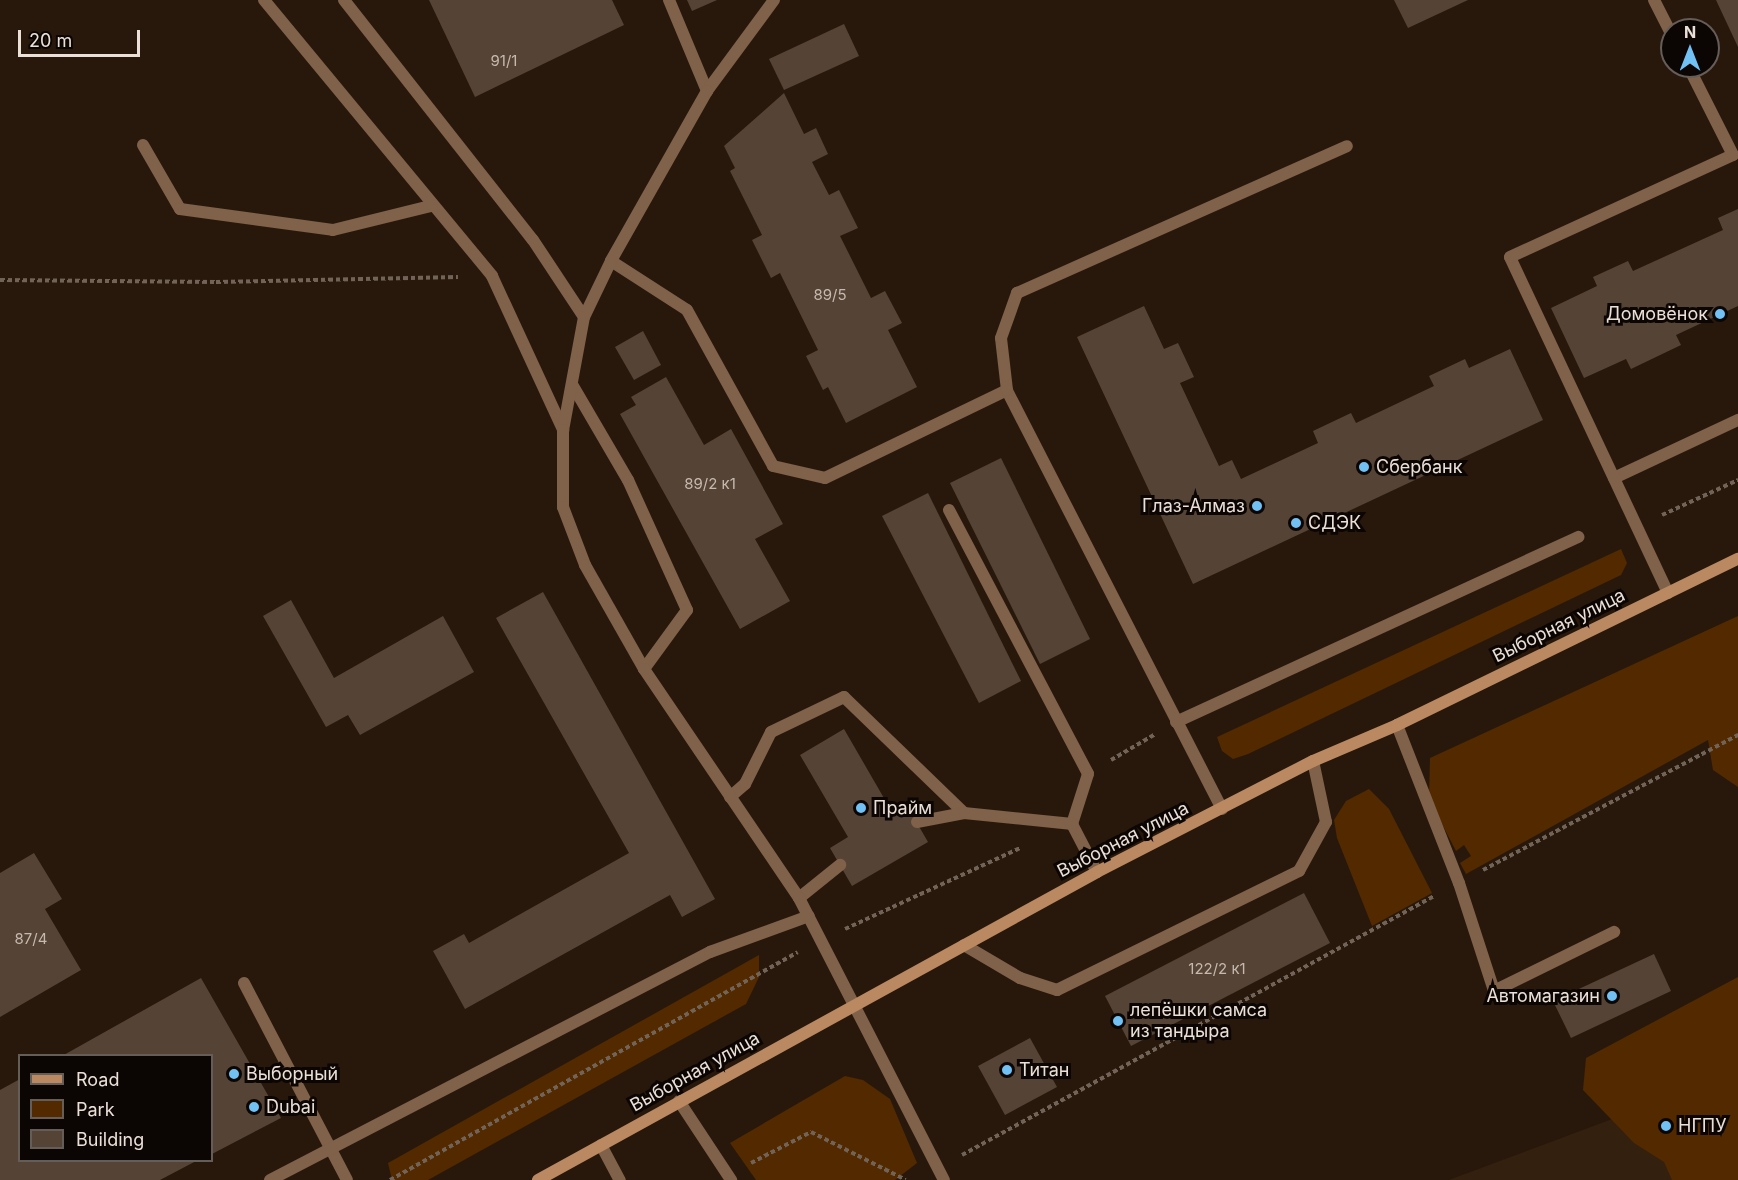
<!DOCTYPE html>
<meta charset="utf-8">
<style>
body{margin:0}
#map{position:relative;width:1738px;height:1180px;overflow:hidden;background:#28180c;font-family:Inter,sans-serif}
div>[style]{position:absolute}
.built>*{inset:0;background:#34200f}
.green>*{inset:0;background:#532900}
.building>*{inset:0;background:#554335}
.path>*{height:4px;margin-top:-2px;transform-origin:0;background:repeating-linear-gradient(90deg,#716358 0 4.5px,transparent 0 7.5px)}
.lane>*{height:12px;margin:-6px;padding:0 6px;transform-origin:6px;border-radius:6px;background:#806149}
.street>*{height:12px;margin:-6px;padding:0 6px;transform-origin:6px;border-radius:6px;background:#806149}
.secondary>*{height:12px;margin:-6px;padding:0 6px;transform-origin:6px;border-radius:6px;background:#ba8861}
.dots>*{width:16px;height:16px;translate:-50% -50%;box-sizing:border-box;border:3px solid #0b0603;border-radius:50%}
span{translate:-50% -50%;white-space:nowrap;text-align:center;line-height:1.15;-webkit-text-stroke:6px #0b0603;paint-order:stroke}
.number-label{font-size:15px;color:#c6b9af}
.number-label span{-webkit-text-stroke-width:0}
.poi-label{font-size:18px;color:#ebe0d8}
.right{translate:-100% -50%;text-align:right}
.left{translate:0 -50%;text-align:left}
.street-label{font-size:18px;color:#ebe0d8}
.legend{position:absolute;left:18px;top:1054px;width:195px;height:108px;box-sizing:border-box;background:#0b0603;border:2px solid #655d58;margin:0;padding:8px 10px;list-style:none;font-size:18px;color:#ebe0d8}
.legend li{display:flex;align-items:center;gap:12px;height:30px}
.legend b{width:30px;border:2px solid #655d58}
.north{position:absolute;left:1660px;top:18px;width:60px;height:60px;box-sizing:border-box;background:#0b0603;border:2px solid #655d58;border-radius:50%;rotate:0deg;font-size:16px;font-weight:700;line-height:24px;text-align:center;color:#ebe0d8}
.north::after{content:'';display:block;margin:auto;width:21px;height:27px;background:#71c1f5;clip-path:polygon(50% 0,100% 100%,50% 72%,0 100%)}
.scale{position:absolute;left:18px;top:30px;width:122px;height:27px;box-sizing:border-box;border:3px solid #ebe0d8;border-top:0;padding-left:8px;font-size:18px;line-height:21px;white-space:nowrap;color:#ebe0d8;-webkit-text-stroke:4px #0b0603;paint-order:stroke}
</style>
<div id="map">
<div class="built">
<div style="clip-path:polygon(1738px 1072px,1738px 1180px,1449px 1180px)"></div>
</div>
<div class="green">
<div style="clip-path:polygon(1621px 549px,1627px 563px,1621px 575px,1248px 754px,1233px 759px,1222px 751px,1217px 737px)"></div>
<div style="clip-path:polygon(1738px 616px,1738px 787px,1713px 770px,1708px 740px,1466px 874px,1460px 863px,1471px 856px,1464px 845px,1456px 851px,1429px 799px,1430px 758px)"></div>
<div style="clip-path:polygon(1369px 789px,1389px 809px,1432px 893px,1372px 926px,1337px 838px,1334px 820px,1346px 801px)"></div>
<div style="clip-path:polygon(759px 955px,759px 977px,746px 1004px,428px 1180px,392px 1180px,388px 1163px)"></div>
<div style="clip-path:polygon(1738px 977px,1738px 1180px,1672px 1180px,1664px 1162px,1634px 1143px,1583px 1090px,1586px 1058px)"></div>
<div style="clip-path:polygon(845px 1076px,863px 1080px,890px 1099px,917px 1163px,895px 1180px,756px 1180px,730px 1143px)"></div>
</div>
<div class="building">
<div style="clip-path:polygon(429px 0,612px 0,624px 25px,475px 97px)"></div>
<div style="clip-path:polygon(687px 0,717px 0,692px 11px)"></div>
<div style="clip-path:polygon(1394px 0,1468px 0,1408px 28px)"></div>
<div style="clip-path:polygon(1716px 0,1738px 0,1738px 47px)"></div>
<div style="clip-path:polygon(844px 24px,859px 56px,784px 90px,769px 59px)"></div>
<div style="clip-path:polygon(784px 93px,804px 134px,816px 128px,828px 154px,812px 162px,829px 195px,839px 190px,858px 228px,840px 236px,871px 298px,885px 291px,902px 323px,888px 330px,917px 387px,846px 423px,828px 387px,823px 390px,806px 356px,818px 350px,780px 273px,771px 278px,752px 240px,762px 235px,730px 171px,735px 168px,724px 146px)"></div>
<div style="clip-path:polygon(1738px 209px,1738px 306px,1676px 335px,1681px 345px,1631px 369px,1626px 359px,1584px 378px,1551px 308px,1597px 286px,1593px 277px,1628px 261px,1633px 271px,1723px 230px,1718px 218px)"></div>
<div style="clip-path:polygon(1144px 306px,1164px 349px,1178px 343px,1194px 377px,1180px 383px,1219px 466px,1232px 460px,1241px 479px,1318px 443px,1313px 431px,1351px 413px,1356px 423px,1434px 386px,1429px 376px,1465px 359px,1469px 368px,1510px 349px,1543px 420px,1193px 584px,1077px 337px)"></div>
<div style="clip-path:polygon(643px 331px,661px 365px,634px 380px,615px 347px)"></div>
<div style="clip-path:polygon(666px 377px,704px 445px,731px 429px,783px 524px,755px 539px,790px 601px,740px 629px,620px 414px,636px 405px,631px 397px)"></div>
<div style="clip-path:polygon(1001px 458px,1090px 639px,1040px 664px,950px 483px)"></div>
<div style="clip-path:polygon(928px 493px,1021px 681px,979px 703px,882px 516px)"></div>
<div style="clip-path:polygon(543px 592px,715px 899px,682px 917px,670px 895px,465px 1009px,433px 951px,464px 934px,469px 943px,629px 853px,496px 618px)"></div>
<div style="clip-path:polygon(291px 600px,334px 678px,443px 616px,474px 672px,360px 735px,348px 715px,326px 727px,263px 616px)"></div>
<div style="clip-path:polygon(844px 729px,892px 812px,906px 804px,928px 842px,852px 886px,830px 848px,848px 837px,800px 755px)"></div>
<div style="clip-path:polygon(34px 853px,62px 899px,45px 909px,81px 970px,0 1017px,0 873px)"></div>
<div style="clip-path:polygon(1304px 893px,1330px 943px,1131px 1046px,1105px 996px)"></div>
<div style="clip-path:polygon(1654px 954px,1671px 991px,1571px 1038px,1553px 1001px)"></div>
<div style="clip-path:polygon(201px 978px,281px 1118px,212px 1154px,212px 1056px,62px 1056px)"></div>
<div style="clip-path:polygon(1030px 1038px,1057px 1087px,1005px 1115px,978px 1066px)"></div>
<div style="clip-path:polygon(20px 1079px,20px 1160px,198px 1160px,160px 1180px,0 1180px,0 1090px)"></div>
</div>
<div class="path">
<div style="left:0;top:280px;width:216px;rotate:0.5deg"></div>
<div style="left:216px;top:282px;width:242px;rotate:-1.2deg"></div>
<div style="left:1662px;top:515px;width:84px;rotate:-24.7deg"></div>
<div style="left:1111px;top:760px;width:50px;rotate:-30.2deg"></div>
<div style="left:1483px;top:870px;width:289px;rotate:-27.9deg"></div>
<div style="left:845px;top:929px;width:193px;rotate:-24.8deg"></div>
<div style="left:962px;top:1155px;width:538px;rotate:-28.75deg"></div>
<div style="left:751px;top:1163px;width:68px;rotate:-27.3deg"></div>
<div style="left:811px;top:1132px;width:106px;rotate:26.8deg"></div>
<div style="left:390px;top:1180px;width:467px;rotate:-29.2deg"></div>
</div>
<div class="lane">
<div style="left:344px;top:0;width:305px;rotate:51.8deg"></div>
<div style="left:533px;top:240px;width:92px;rotate:56.5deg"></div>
<div style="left:669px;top:0;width:99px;rotate:67.3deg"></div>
<div style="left:1654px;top:0;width:39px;rotate:63deg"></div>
<div style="left:143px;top:145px;width:74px;rotate:60deg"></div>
<div style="left:180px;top:209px;width:154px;rotate:7.8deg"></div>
<div style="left:333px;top:230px;width:101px;rotate:-13.8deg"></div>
<div style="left:611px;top:261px;width:90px;rotate:32.8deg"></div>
<div style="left:687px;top:310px;width:178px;rotate:61.1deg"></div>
<div style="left:773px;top:466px;width:53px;rotate:13deg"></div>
<div style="left:825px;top:478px;width:202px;rotate:-25.8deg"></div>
<div style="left:573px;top:386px;width:109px;rotate:59.7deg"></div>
<div style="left:628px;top:480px;width:143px;rotate:65.6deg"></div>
<div style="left:687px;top:610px;width:73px;rotate:126.1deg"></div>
<div style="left:1614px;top:478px;width:137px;rotate:-25.1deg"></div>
<div style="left:949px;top:510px;width:298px;rotate:62.2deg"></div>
<div style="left:1088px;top:774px;width:52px;rotate:107.7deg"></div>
<div style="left:1072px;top:824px;width:54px;rotate:62.5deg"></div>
<div style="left:1668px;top:593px;width:371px;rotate:-115.2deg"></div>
<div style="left:1510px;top:257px;width:245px;rotate:-24.6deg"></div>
<div style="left:1733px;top:155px;width:100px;rotate:-116.8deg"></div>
<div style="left:1176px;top:722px;width:443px;rotate:-24.7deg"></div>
<div style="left:1397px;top:725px;width:170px;rotate:68.6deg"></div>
<div style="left:1459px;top:883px;width:114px;rotate:72deg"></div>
<div style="left:1494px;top:991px;width:134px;rotate:-26.2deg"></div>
<div style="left:730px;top:797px;width:20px;rotate:-41deg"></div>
<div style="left:745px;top:784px;width:58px;rotate:-63.4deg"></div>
<div style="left:771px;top:732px;width:81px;rotate:-25.6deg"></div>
<div style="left:844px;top:697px;width:167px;rotate:44deg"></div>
<div style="left:1222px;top:809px;width:471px;rotate:-117.2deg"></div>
<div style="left:1007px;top:390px;width:52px;rotate:-96.6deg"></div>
<div style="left:1001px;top:338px;width:48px;rotate:-70.4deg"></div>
<div style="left:1017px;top:293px;width:361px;rotate:-24deg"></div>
<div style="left:917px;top:822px;width:48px;rotate:-10.8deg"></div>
<div style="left:964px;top:813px;width:109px;rotate:5.8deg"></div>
<div style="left:799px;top:898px;width:53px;rotate:-38.8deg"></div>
<div style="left:964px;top:945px;width:65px;rotate:30.5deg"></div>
<div style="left:1020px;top:978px;width:39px;rotate:18deg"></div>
<div style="left:1057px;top:990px;width:270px;rotate:-26.2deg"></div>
<div style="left:1299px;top:871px;width:56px;rotate:-61.1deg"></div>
<div style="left:1326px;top:822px;width:62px;rotate:-102deg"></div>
<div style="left:244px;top:983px;width:222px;rotate:62.4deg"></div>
<div style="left:679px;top:1101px;width:95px;rotate:56.6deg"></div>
<div style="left:601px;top:1145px;width:40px;rotate:62deg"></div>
<div style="left:270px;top:1180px;width:496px;rotate:-27.4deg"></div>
<div style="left:710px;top:952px;width:105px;rotate:-20deg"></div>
</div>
<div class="street">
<div style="left:264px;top:0;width:358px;rotate:50.4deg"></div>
<div style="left:492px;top:276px;width:170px;rotate:65.2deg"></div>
<div style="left:774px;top:0;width:113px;rotate:126.4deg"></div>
<div style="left:707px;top:91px;width:195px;rotate:119.5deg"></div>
<div style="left:611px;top:261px;width:62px;rotate:115.7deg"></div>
<div style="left:584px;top:317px;width:115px;rotate:100.5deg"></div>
<div style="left:563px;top:430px;width:77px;rotate:90deg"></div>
<div style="left:563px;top:507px;width:62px;rotate:69.2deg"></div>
<div style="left:585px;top:565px;width:120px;rotate:60.4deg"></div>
<div style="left:644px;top:669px;width:277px;rotate:55.9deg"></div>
<div style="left:799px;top:898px;width:317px;rotate:62.8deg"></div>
</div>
<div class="secondary">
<div style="left:538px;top:1180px;width:638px;rotate:-28.85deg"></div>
<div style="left:1097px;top:872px;width:243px;rotate:-27.2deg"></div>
<div style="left:1313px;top:761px;width:91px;rotate:-23.2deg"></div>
<div style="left:1397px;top:725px;width:379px;rotate:-26deg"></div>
</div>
<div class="dots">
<div style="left:1720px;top:314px;background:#71c1f5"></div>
<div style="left:1364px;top:467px;background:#71c1f5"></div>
<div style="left:1257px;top:506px;background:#71c1f5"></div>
<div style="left:1296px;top:523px;background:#71c1f5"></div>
<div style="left:861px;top:808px;background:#71c1f5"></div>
<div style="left:1612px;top:996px;background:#71c1f5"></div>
<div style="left:1118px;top:1021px;background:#71c1f5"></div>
<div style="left:1007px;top:1070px;background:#71c1f5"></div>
<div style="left:234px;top:1074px;background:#71c1f5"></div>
<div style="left:254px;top:1107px;background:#71c1f5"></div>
<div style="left:1666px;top:1126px;background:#71c1f5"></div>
</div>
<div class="number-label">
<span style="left:504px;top:61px">91/1</span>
<span style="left:830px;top:295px">89/5</span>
<span style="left:710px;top:484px">89/2 к1</span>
<span style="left:31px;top:939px">87/4</span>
<span style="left:1217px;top:969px">122/2 к1</span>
</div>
<div class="poi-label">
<span class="right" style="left:1708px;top:314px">Домовёнок</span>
<span class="left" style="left:1376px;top:467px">Сбербанк</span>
<span class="right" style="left:1245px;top:506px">Глаз-Алмаз</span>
<span class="left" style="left:1308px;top:523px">СДЭК</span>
<span class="left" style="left:873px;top:808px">Прайм</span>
<span class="right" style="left:1600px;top:996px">Автомагазин</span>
<span class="left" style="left:1130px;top:1021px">лепёшки самса<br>из тандыра</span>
<span class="left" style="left:1019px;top:1070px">Титан</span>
<span class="left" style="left:246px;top:1074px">Выборный</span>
<span class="left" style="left:266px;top:1107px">Dubai</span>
<span class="left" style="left:1678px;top:1126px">НГПУ</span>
</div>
<div class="street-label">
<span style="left:1559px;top:626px;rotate:-26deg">Выборная улица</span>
<span style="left:1123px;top:840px;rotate:-27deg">Выборная улица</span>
<span style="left:695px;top:1072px;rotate:-29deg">Выборная улица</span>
</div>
<ul class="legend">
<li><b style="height:8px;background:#ba8861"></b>Road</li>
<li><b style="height:16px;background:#532900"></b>Park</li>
<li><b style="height:16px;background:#554335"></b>Building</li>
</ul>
<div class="north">N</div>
<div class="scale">20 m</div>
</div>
